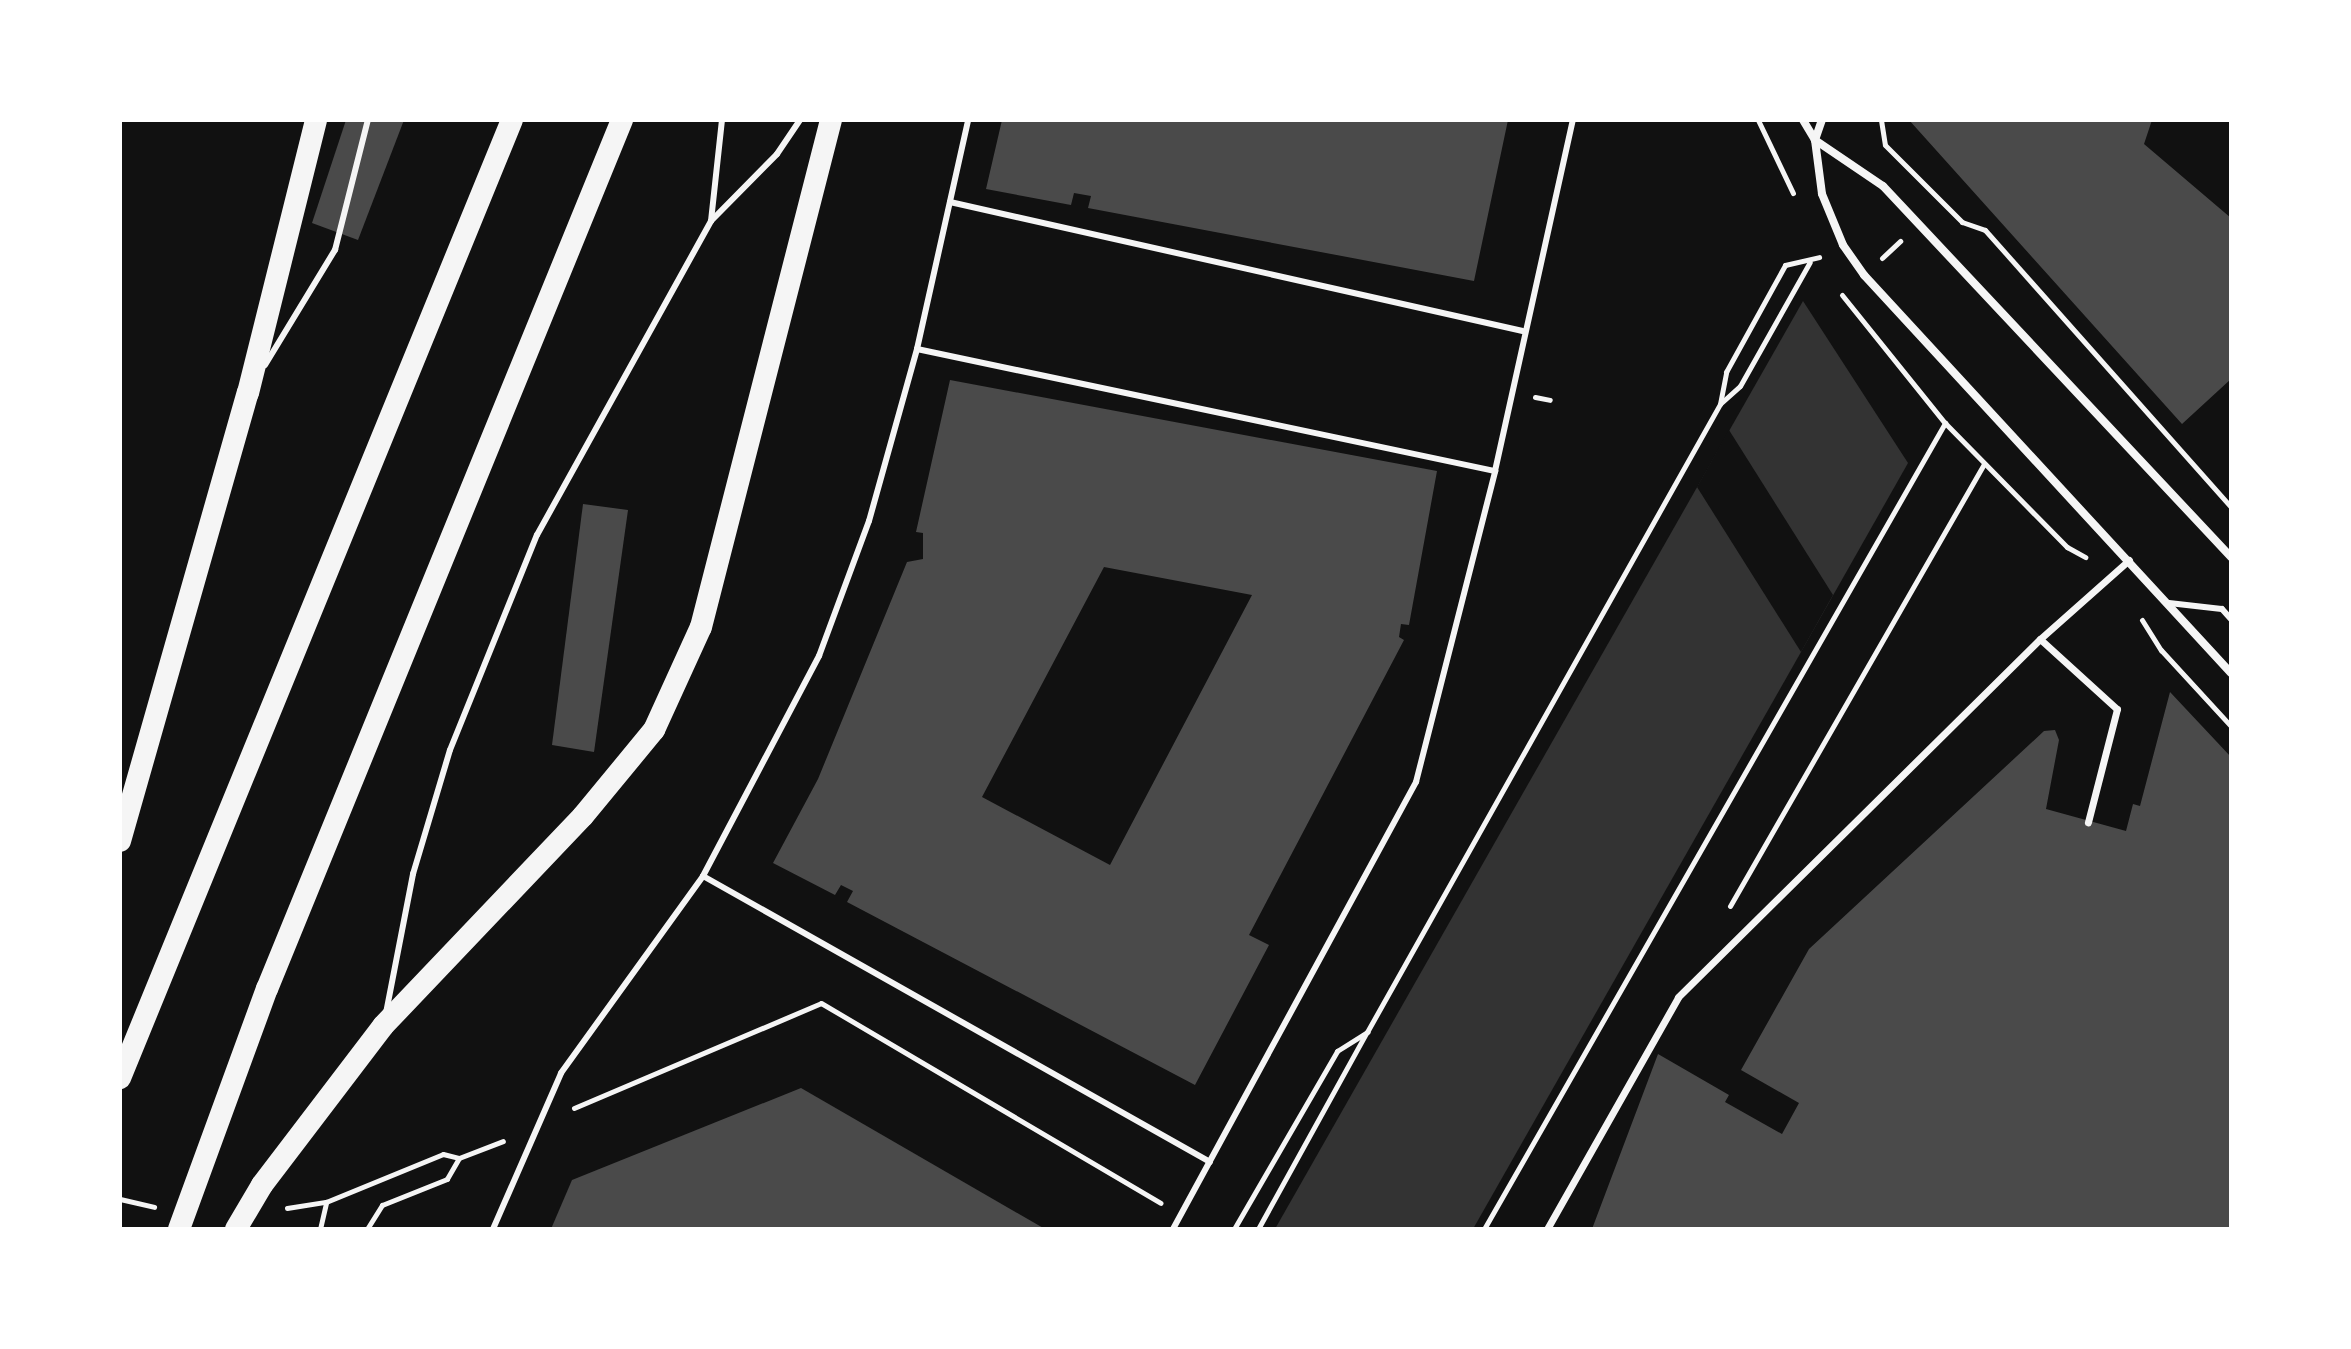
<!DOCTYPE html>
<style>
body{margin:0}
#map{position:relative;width:2351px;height:1349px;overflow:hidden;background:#111;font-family:Raleway,sans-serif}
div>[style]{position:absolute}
.water>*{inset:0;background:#333}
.pier>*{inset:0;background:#111}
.building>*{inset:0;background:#4a4a4a}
.path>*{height:5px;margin:-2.5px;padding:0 2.5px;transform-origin:2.5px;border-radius:2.5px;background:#f5f5f5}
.service>*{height:6px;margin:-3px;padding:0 3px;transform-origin:3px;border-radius:3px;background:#f5f5f5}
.pedestrian>*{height:7px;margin:-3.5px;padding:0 3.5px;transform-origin:3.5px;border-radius:3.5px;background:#f5f5f5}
.minor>*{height:8px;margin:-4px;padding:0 4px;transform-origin:4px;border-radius:4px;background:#f5f5f5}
.trunk>*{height:22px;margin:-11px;padding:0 11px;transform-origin:11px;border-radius:11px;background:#f5f5f5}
span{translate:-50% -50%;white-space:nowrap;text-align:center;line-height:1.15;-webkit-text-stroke:6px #fff;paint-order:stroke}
.frame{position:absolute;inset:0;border:122px solid #fff;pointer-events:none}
</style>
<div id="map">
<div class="water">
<div style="clip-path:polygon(1803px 301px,1908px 463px,1801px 652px,1473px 1229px,1275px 1229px)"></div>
</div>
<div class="pier">
<div style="clip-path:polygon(1729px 430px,1833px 595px,1801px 652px,1697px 487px)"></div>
</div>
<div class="building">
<div style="clip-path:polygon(346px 120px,404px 120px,358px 240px,312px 223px)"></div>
<div style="clip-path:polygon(1002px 120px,1508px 120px,1474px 281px,1088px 208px,1091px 196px,1074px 193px,1071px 205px,986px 189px)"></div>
<div style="clip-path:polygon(1909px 120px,2152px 120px,2144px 144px,2231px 218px,2231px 379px,2182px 424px)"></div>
<div style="clip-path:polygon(evenodd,950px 380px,1437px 471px,1409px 625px,1401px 624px,1399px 637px,1404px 640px,1249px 935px,1269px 945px,1195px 1085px,847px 902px,853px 891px,841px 885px,835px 895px,773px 863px,818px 779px,907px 562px,923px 559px,923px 533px,916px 532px,950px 380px,1104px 567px,1252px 595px,1110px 865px,982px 797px,1104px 567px)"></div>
<div style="clip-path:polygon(583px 504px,628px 510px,594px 752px,552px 745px)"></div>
<div style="clip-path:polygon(2170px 692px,2231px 757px,2231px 1229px,1592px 1229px,1658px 1054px,1729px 1095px,1725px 1102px,1782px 1134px,1799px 1103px,1741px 1070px,1809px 949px,2044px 731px,2055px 730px,2059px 740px,2046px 809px,2126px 831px,2133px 804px,2140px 806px)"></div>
<div style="clip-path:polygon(801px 1088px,1045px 1229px,551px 1229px,572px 1180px)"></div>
</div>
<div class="path">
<div style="left:1758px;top:120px;width:81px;rotate:64.4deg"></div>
<div style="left:1881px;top:120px;width:25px;rotate:81deg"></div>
<div style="left:1885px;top:145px;width:109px;rotate:45deg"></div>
<div style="left:1962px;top:222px;width:24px;rotate:19deg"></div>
<div style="left:1985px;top:230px;width:370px;rotate:48.4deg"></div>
<div style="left:1882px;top:258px;width:25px;rotate:-43deg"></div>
<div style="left:1842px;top:295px;width:164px;rotate:51.2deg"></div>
<div style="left:1945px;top:423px;width:174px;rotate:45.5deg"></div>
<div style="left:2067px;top:547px;width:21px;rotate:29deg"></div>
<div style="left:1535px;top:397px;width:15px;rotate:11deg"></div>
<div style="left:1721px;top:403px;width:25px;rotate:-42deg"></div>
<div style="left:1740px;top:386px;width:142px;rotate:-60.6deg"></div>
<div style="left:2142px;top:620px;width:36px;rotate:58deg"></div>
<div style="left:2161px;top:650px;width:103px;rotate:47.4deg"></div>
<div style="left:1730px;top:906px;width:510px;rotate:-60.12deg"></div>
<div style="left:574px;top:1108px;width:268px;rotate:-23deg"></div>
<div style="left:821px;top:1003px;width:394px;rotate:30.5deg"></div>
<div style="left:459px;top:1158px;width:47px;rotate:-21.1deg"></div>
<div style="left:120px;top:1199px;width:35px;rotate:13deg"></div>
<div style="left:287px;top:1208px;width:39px;rotate:-9deg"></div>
<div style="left:326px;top:1202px;width:126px;rotate:-22.3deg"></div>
<div style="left:443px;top:1154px;width:16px;rotate:14deg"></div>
<div style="left:459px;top:1158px;width:24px;rotate:120deg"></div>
<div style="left:447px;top:1179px;width:70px;rotate:158.2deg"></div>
<div style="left:382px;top:1205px;width:28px;rotate:122deg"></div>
<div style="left:320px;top:1229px;width:28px;rotate:-77deg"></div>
<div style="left:1234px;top:1229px;width:206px;rotate:-59.9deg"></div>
<div style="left:1337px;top:1051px;width:36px;rotate:-32deg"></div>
<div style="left:1367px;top:1032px;width:720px;rotate:-60.66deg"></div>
<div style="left:1720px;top:404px;width:33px;rotate:-79deg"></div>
<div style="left:1726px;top:372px;width:122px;rotate:-61.1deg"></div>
<div style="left:1785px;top:265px;width:35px;rotate:-13deg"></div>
<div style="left:1258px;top:1229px;width:224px;rotate:-61.1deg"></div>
<div style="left:1484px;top:1229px;width:929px;rotate:-60.23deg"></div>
</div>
<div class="service">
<div style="left:950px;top:202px;width:587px;rotate:12.69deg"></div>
<div style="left:711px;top:221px;width:102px;rotate:-83.8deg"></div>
<div style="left:917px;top:349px;width:591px;rotate:11.92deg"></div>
<div style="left:265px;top:365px;width:135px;rotate:-58.7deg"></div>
<div style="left:335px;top:250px;width:134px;rotate:-75.8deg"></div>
<div style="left:2169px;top:603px;width:53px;rotate:6.5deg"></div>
<div style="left:2222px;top:609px;width:13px;rotate:48deg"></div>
<div style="left:703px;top:876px;width:582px;rotate:29.43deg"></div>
<div style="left:386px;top:1013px;width:142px;rotate:-79deg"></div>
<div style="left:413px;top:874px;width:129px;rotate:-73.4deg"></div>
<div style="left:450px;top:750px;width:232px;rotate:-68deg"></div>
<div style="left:537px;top:535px;width:359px;rotate:-61deg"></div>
<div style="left:711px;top:221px;width:94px;rotate:-45.4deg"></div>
<div style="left:777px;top:154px;width:41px;rotate:-55.9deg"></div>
<div style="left:493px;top:1229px;width:170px;rotate:-66.4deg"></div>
<div style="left:561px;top:1073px;width:243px;rotate:-54.2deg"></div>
<div style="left:703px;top:876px;width:249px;rotate:-62.2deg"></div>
<div style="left:819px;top:656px;width:144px;rotate:-69.7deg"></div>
<div style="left:869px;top:521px;width:179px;rotate:-74.4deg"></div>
<div style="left:917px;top:349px;width:235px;rotate:-77.4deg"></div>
<div style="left:1173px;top:1229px;width:509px;rotate:-61.47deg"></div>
<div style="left:1416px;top:782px;width:321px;rotate:-75.7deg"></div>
<div style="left:1495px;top:471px;width:360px;rotate:-77.5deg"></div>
</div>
<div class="pedestrian">
<div style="left:2040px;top:639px;width:104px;rotate:42.3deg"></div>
<div style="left:2117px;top:709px;width:117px;rotate:104.4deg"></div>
<div style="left:1547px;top:1229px;width:266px;rotate:-60.5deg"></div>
<div style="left:1678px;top:997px;width:509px;rotate:-44.68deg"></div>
<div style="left:2040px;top:639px;width:119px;rotate:-41.6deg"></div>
</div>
<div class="minor">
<div style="left:1803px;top:120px;width:23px;rotate:59deg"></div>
<div style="left:1815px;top:140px;width:54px;rotate:82.6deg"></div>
<div style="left:1822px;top:194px;width:55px;rotate:67.6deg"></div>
<div style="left:1843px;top:245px;width:37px;rotate:55deg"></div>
<div style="left:1864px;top:275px;width:541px;rotate:47.32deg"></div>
<div style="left:1815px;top:140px;width:82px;rotate:34.1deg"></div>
<div style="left:1883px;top:186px;width:509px;rotate:46.83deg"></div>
<div style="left:1815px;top:140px;width:21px;rotate:-71deg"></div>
</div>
<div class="trunk">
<div style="left:120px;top:841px;width:466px;rotate:-74.1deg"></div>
<div style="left:248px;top:393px;width:281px;rotate:-76deg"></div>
<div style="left:120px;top:1078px;width:1035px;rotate:-67.75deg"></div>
<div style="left:179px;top:1229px;width:256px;rotate:-69.9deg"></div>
<div style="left:267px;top:989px;width:939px;rotate:-67.78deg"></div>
<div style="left:236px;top:1229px;width:51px;rotate:-59.4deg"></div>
<div style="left:262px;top:1185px;width:200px;rotate:-52.7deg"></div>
<div style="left:383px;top:1026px;width:290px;rotate:-46.4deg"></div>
<div style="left:583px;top:816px;width:112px;rotate:-50.5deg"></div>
<div style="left:654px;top:730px;width:113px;rotate:-65.5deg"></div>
<div style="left:701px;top:627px;width:523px;rotate:-75.62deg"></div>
</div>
<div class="frame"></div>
</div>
